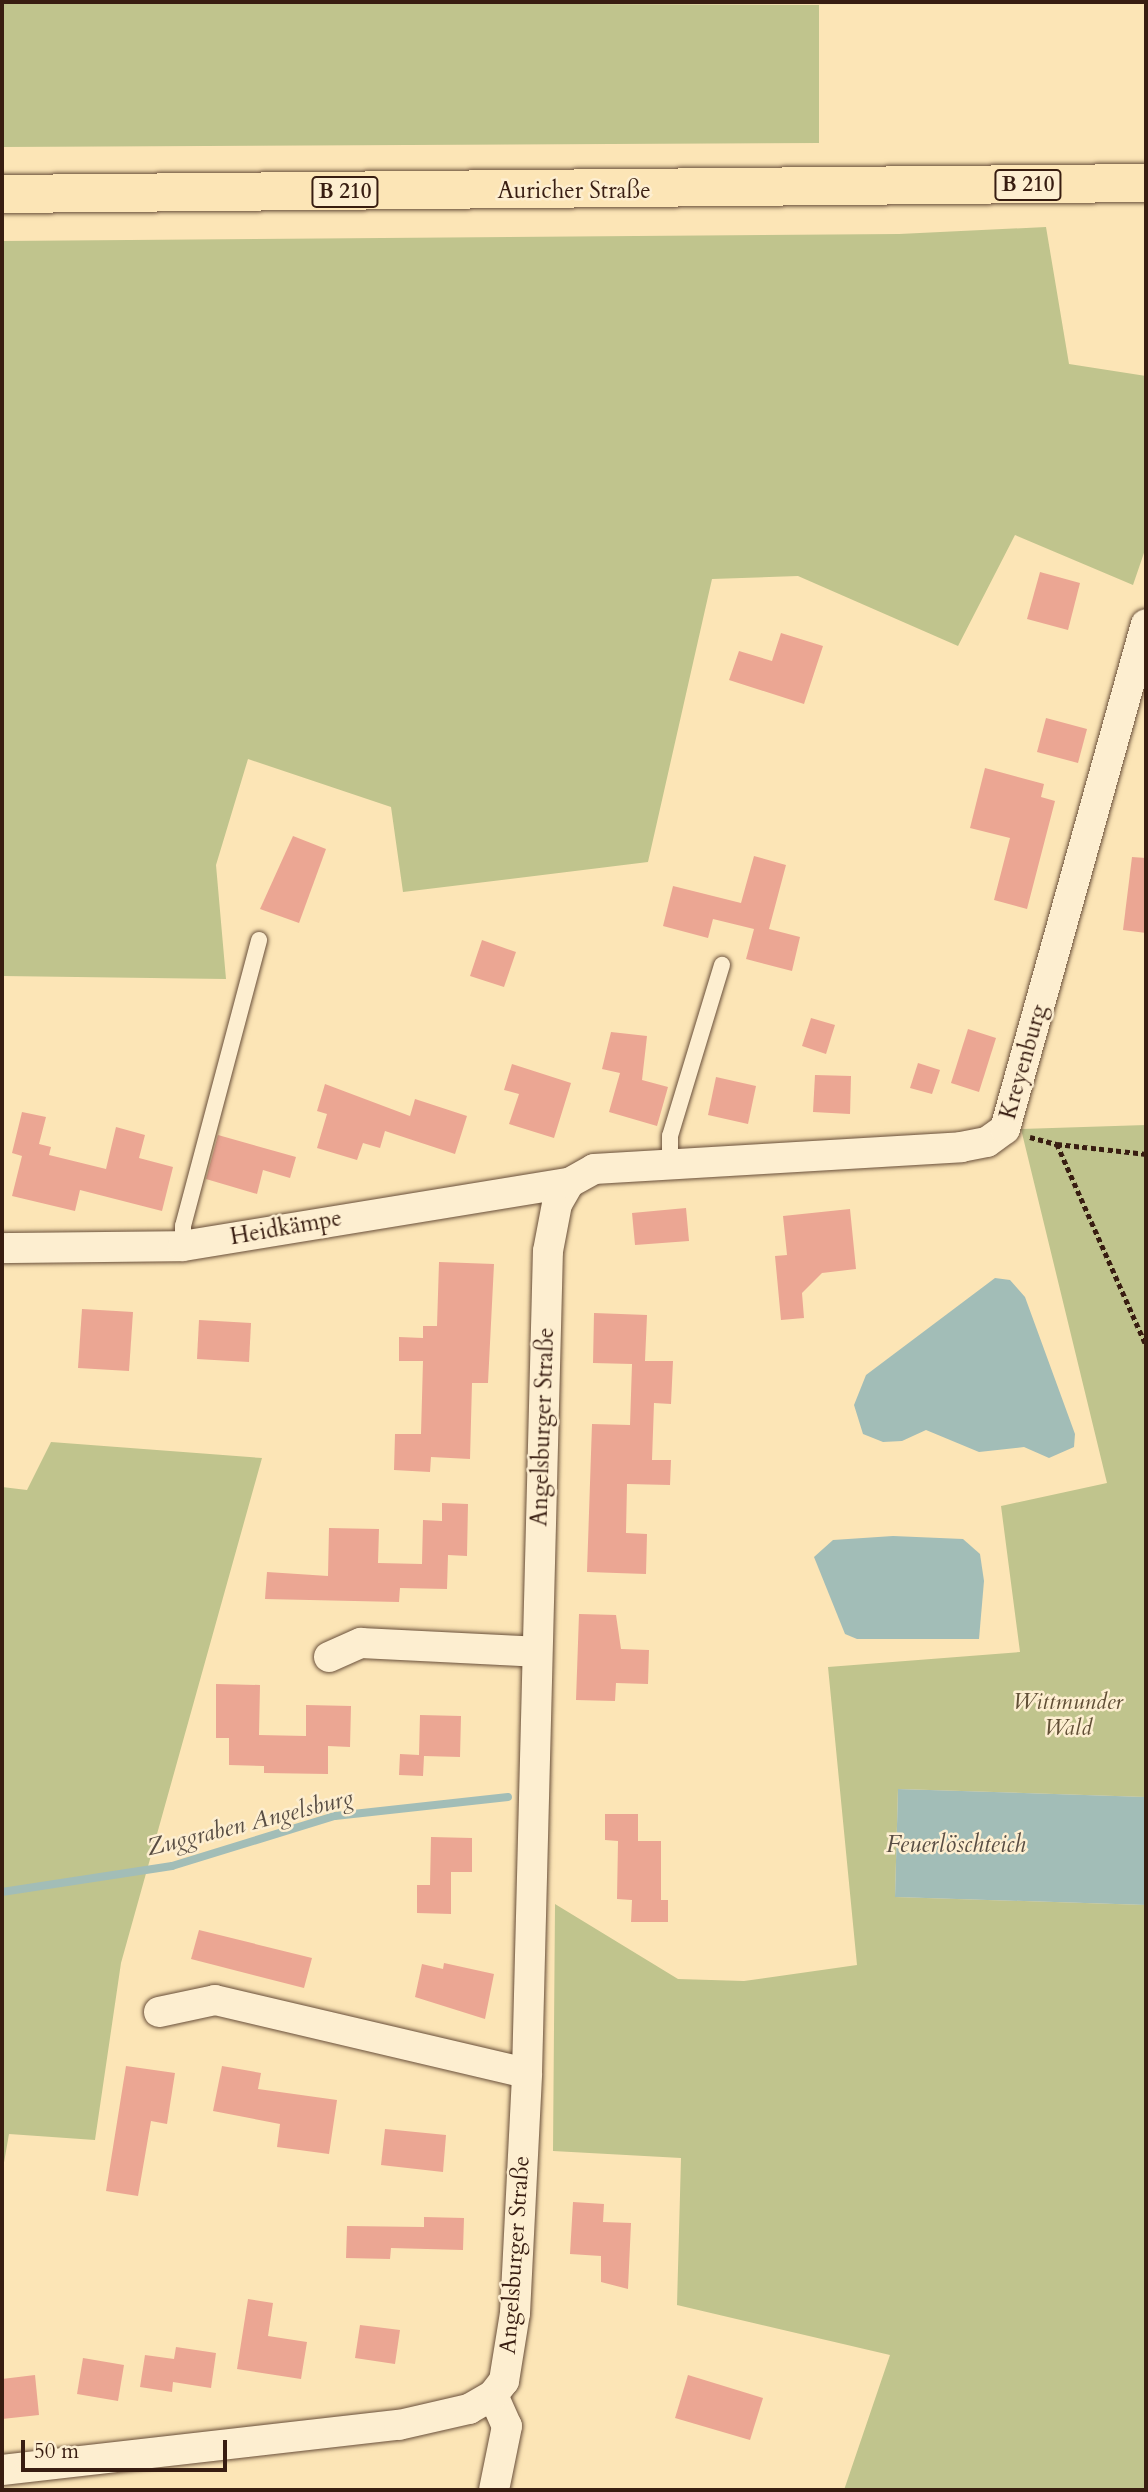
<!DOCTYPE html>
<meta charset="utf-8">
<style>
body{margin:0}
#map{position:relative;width:1148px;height:2492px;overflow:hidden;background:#fce5b6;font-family:Cardo,serif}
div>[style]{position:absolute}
.green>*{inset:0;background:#c0c48d}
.water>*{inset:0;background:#a2bdb7}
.stream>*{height:8px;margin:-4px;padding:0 4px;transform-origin:4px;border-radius:4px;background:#a2bdb7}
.building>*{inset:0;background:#eba693}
.path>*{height:4.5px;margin-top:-2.25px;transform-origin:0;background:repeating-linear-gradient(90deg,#381d11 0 5px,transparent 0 8.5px)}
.roads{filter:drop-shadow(0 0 2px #694f3a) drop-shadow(0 0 2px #694f3a)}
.lane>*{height:16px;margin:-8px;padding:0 8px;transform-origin:8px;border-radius:8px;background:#fdeed0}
.street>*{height:30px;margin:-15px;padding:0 15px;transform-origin:15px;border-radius:15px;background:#fdeed0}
.primary>*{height:38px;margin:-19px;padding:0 19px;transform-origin:19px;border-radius:19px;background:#fce5b6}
span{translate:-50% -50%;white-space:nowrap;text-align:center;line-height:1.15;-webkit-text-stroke:5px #fdeed0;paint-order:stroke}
.shield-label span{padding:2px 5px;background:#fdeed0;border:2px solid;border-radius:5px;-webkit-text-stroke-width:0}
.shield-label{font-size:21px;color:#381d11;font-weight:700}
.street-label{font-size:23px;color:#381d11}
.park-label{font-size:23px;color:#614f36;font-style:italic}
.water-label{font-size:24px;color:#584d43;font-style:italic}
.frame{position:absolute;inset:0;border:4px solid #381d11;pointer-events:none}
.scale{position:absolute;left:21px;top:2440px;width:206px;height:32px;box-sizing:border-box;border:4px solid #381d11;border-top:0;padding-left:9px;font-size:21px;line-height:24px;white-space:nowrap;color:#381d11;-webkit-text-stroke:5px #fdeed0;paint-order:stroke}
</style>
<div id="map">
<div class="green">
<div style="clip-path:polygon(2px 2px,819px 5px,819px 143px,2px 147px)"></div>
<div style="clip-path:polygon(1046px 227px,1069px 364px,1146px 376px,1146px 547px,1133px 585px,1015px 535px,958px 646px,798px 576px,712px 579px,648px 862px,403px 892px,391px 807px,248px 759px,216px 865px,226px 979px,2px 976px,2px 241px,899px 234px)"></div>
<div style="clip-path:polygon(1146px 1125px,1146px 1797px,898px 1789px,895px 1897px,1146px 1905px,1146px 2490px,844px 2490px,890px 2355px,677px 2305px,681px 2158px,553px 2151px,555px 1904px,678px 1979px,744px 1981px,857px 1965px,828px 1667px,1020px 1652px,1001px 1506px,1107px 1483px,1021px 1129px)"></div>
<div style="clip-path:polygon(51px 1442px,262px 1458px,121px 1963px,95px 2140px,9px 2134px,2px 2174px,2px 1487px,27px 1490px)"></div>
</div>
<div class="water">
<div style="clip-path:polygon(995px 1278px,1010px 1280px,1025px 1297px,1075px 1434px,1074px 1447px,1049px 1458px,1024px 1447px,979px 1452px,926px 1430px,902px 1441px,883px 1442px,863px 1434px,854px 1405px,866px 1375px)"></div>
<div style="clip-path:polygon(893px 1536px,963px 1539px,980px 1554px,984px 1581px,979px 1639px,857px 1639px,845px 1634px,814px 1557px,833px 1540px)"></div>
<div style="clip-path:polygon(898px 1789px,1146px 1797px,1146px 1905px,895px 1897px)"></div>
</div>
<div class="stream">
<div style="left:2px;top:1892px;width:172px;rotate:-8.7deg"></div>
<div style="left:172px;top:1866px;width:170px;rotate:-17.1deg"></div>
<div style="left:335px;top:1816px;width:174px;rotate:-6.3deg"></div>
</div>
<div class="building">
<div style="clip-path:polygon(1040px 572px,1080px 583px,1068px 630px,1027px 619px)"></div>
<div style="clip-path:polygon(781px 633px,823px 646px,804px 704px,729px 680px,739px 651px,772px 661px)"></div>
<div style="clip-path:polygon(1046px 718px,1087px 729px,1078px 763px,1037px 752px)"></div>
<div style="clip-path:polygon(985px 768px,1044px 784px,1041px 797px,1055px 801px,1027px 909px,994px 900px,1010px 838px,970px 828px)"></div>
<div style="clip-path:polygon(293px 836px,326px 849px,299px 923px,260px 909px)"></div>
<div style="clip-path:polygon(754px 856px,786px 865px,769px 929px,800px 937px,792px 971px,746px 959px,754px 929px,713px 919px,708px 938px,663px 926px,673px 886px,741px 903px)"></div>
<div style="clip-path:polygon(1132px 857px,1146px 858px,1146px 933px,1123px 930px)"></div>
<div style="clip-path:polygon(482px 940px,516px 952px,504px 987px,470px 976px)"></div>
<div style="clip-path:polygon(811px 1018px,835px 1025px,826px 1054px,802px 1046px)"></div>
<div style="clip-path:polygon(968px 1029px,996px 1038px,979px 1092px,951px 1083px)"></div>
<div style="clip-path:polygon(611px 1032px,647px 1036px,642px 1080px,668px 1087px,657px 1126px,609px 1112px,620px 1073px,602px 1069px)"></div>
<div style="clip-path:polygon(918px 1063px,940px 1070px,932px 1094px,910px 1088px)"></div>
<div style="clip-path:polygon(512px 1064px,571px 1083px,554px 1138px,509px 1124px,519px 1094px,504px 1090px)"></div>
<div style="clip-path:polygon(815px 1075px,851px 1076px,850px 1114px,813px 1112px)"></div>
<div style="clip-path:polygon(716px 1077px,756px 1086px,748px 1124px,708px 1115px)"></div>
<div style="clip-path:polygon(325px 1084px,410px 1116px,415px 1099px,467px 1116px,455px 1154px,385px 1131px,380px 1148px,363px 1143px,357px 1160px,317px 1148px,327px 1114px,317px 1111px)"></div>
<div style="clip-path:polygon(22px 1112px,46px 1117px,39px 1144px,51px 1147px,49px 1155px,106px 1169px,116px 1127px,145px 1135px,139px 1158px,173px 1167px,162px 1211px,80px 1190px,75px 1211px,12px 1196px,22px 1156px,12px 1153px)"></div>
<div style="clip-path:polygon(218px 1135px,296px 1157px,290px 1178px,263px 1170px,257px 1194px,206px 1179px)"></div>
<div style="clip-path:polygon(686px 1208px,689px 1241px,635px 1245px,632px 1213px)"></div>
<div style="clip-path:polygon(850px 1209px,856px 1269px,822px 1273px,802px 1293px,804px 1318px,781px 1320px,775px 1256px,787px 1255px,783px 1216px)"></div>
<div style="clip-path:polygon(439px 1262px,494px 1264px,488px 1383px,472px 1383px,470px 1459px,431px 1457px,430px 1472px,394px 1470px,395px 1434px,421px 1434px,423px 1361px,399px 1361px,399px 1337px,423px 1338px,423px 1326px,437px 1326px)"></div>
<div style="clip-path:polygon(82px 1309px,133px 1312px,129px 1371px,78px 1368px)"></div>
<div style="clip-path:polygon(594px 1313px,647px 1315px,645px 1361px,673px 1361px,671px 1404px,654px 1403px,652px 1460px,671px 1460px,670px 1485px,627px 1484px,626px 1533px,647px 1534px,646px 1574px,587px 1572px,592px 1424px,630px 1425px,632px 1364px,593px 1363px)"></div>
<div style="clip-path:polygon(199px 1320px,251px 1323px,249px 1362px,197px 1359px)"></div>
<div style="clip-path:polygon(442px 1503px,468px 1504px,467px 1556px,448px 1555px,447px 1589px,400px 1588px,399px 1602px,265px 1599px,267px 1572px,328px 1576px,329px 1528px,379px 1529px,378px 1563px,422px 1564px,423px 1520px,442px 1521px)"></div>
<div style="clip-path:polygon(579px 1614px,616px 1615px,621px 1649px,649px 1650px,648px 1684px,616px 1683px,615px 1701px,576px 1700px)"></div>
<div style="clip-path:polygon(216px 1684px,260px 1685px,259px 1735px,306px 1736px,306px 1705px,351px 1706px,350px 1747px,328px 1746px,328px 1774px,264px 1773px,264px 1766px,229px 1765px,229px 1738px,216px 1738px)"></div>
<div style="clip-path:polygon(420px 1715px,461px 1716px,460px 1757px,424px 1756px,423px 1776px,399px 1775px,400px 1754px,419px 1755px)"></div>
<div style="clip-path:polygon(605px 1814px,638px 1814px,638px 1841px,661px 1841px,661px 1900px,668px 1900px,668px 1922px,631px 1922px,632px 1900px,617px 1899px,618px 1841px,605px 1840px)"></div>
<div style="clip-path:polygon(431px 1837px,472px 1838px,472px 1872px,451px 1872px,451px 1914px,417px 1913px,417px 1885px,430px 1885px)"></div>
<div style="clip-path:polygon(199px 1930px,312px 1958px,304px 1988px,191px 1959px)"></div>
<div style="clip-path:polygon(444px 1963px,494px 1974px,485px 2019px,415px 1997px,422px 1964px,443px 1969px)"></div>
<div style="clip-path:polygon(126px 2066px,175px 2073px,167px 2124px,151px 2121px,138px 2196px,106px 2191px)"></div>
<div style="clip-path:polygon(222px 2066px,261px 2073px,258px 2089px,337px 2100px,329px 2154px,277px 2147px,280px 2124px,213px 2111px)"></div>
<div style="clip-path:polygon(385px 2129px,446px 2135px,443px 2172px,381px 2165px)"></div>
<div style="clip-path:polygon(573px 2202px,604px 2204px,603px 2222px,631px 2223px,628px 2289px,601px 2282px,601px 2256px,570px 2254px)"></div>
<div style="clip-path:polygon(424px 2217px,464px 2218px,463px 2250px,391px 2248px,390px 2259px,346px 2258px,347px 2226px,424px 2227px)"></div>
<div style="clip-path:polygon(248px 2299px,273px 2303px,268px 2336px,307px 2342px,301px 2379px,237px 2369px)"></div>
<div style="clip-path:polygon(360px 2325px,400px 2330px,395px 2364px,355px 2358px)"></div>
<div style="clip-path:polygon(176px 2347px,216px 2353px,211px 2388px,173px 2382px,172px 2392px,140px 2387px,145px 2355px,174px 2359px)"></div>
<div style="clip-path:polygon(83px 2358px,124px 2365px,118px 2401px,77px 2394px)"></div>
<div style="clip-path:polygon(35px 2375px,39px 2415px,2px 2419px,2px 2379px)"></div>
<div style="clip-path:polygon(688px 2375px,763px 2398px,750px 2440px,675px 2418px)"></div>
</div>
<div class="path">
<div style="left:1030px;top:1137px;width:28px;rotate:15deg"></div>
<div style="left:1057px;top:1144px;width:220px;rotate:66.1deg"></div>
<div style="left:1057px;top:1144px;width:90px;rotate:6.4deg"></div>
</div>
<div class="roads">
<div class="lane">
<div style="left:670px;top:1162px;width:26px;rotate:-90deg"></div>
<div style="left:670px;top:1136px;width:179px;rotate:-73.1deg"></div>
<div style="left:183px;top:1246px;width:20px;rotate:-90deg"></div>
<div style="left:183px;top:1226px;width:296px;rotate:-75.1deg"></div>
</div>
<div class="street">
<div style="left:2px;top:1248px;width:181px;rotate:-0.6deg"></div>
<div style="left:183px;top:1246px;width:391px;rotate:-9.3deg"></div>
<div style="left:329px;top:1657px;width:35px;rotate:-24deg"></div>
<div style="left:361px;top:1643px;width:175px;rotate:2.9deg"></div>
<div style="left:159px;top:2012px;width:57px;rotate:-12.1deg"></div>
<div style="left:215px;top:2000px;width:320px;rotate:13.2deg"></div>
<div style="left:493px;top:2395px;width:34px;rotate:66deg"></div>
<div style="left:507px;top:2426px;width:65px;rotate:101.5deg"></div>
<div style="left:2px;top:2470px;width:400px;rotate:-6.5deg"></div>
<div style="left:399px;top:2425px;width:72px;rotate:-12.9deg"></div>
<div style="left:469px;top:2409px;width:28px;rotate:-30deg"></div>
<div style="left:493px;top:2395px;width:18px;rotate:-52deg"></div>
<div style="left:504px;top:2381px;width:69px;rotate:-80.8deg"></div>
<div style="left:515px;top:2313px;width:240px;rotate:-87.1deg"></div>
<div style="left:527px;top:2073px;width:822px;rotate:-88.54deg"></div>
<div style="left:548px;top:1251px;width:48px;rotate:-79.2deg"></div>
<div style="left:557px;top:1204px;width:24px;rotate:-60deg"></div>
<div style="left:569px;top:1183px;width:29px;rotate:-29deg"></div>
<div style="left:594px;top:1169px;width:368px;rotate:-3.4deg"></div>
<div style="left:961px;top:1147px;width:26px;rotate:-11deg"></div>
<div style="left:987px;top:1142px;width:22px;rotate:-36deg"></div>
<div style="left:1005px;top:1129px;width:524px;rotate:-74.4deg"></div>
</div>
<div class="primary">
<div style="left:2px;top:194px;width:1144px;rotate:-0.55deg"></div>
</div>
</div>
<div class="shield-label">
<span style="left:1028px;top:185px">B 210</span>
<span style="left:345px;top:192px">B 210</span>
</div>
<div class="street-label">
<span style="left:574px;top:191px">Auricher Straße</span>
<span style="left:1024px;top:1062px;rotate:-74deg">Kreyenburg</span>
<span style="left:286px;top:1228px;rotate:-10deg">Heidkämpe</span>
<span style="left:543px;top:1427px;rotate:-88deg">Angelsburger Straße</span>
<span style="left:515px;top:2255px;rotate:-86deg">Angelsburger Straße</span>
</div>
<div class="park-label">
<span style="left:1068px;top:1715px">Wittmunder<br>Wald</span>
</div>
<div class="water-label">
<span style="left:250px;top:1823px;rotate:-14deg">Zuggraben Angelsburg</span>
<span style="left:956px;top:1845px">Feuerlöschteich</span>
</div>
<div class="frame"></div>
<div class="scale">50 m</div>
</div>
